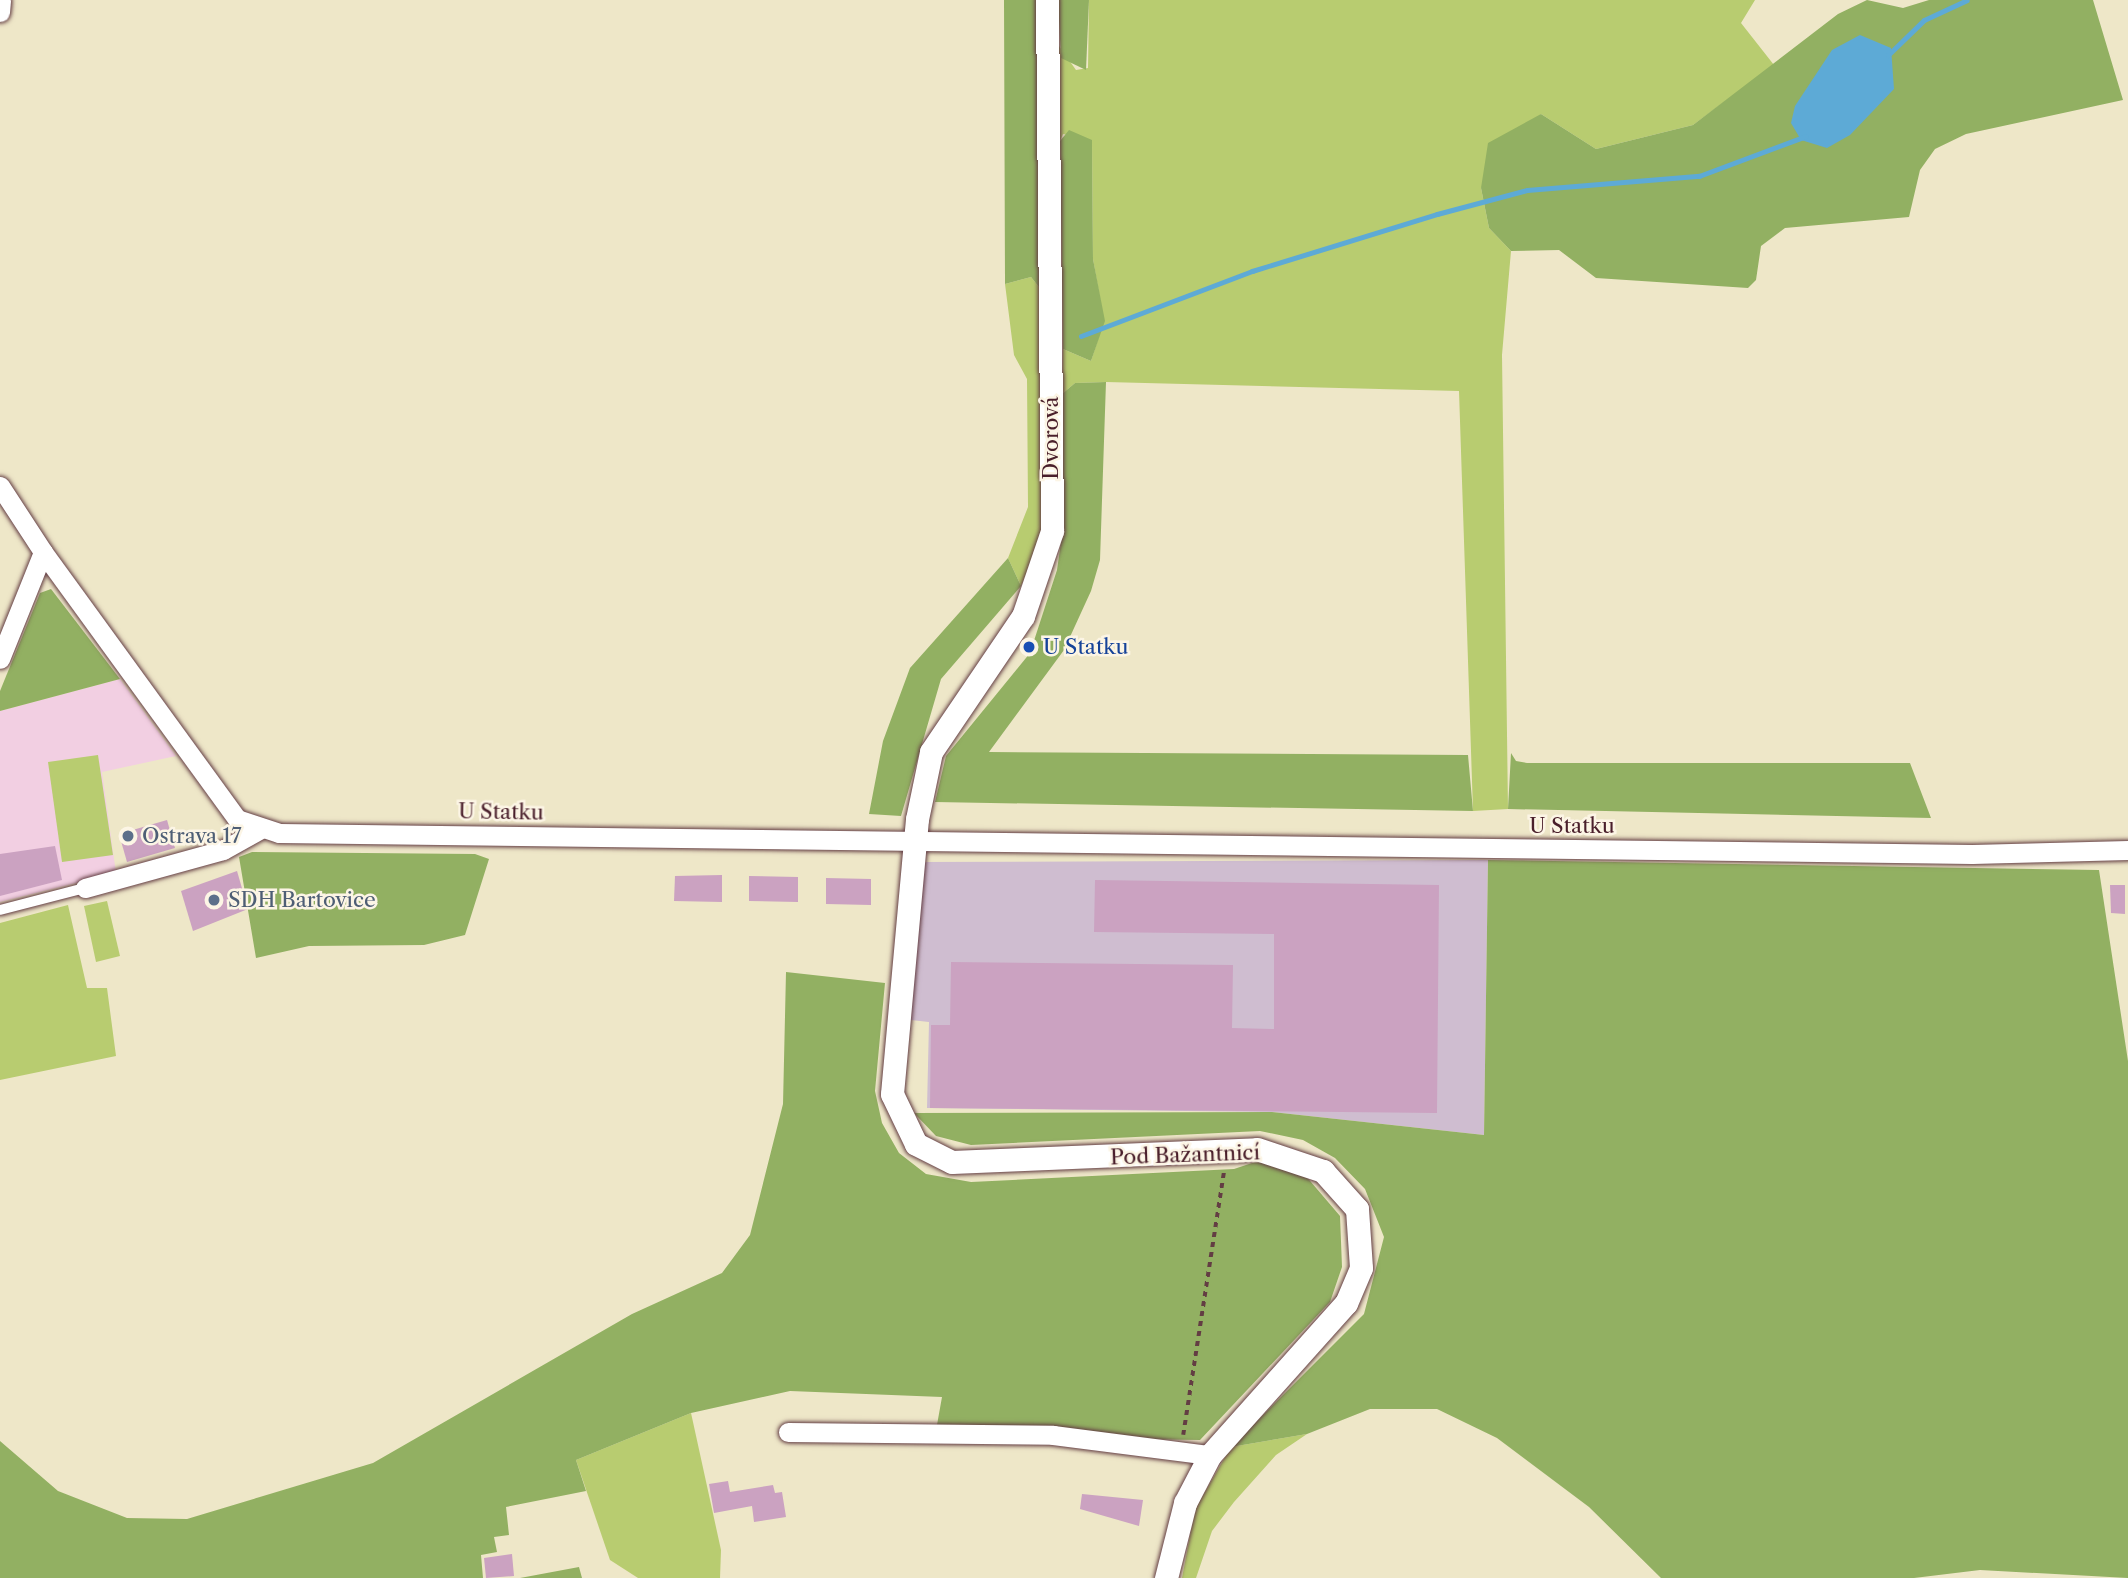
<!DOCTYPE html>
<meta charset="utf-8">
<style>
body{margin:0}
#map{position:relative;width:2128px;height:1578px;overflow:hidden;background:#eee7c8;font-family:"Libre Caslon Text",serif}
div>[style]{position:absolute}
.built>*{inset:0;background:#f2cfe2}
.industrial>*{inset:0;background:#cfbdd0}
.green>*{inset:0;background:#b8cc70}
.forest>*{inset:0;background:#92b062}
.water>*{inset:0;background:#5daad6}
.stream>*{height:5px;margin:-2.5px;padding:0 2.5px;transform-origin:2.5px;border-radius:2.5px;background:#5daad6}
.building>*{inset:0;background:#cba2c1}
.path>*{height:3.5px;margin-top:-1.75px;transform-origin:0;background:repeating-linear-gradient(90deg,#633d43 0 5px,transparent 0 10px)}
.roads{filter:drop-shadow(0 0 2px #633d43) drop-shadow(0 0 2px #633d43)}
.service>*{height:10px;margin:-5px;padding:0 5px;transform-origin:5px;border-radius:5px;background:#fff}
.minor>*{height:19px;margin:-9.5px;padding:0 9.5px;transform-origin:9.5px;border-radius:9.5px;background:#fff}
.tertiary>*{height:23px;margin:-11.5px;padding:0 11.5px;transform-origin:11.5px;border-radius:11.5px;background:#fff}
.dots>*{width:19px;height:19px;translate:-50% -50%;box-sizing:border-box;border:4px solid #fcf5e5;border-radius:50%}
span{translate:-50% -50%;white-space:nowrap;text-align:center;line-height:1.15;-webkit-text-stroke:5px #fcf5e5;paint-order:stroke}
.street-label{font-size:21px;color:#4a1f2b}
.transit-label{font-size:21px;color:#164399}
.left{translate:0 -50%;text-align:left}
.service-label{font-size:21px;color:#4e5e75}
</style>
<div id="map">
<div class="built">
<div style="clip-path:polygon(120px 679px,176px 756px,102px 772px,116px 873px,0 902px,0 711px)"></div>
</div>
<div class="industrial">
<div style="clip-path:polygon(1488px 860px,1484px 1135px,1272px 1112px,927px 1108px,929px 1022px,911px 1020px,916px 862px)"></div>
</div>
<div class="green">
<div style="clip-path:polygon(1089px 0,1755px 0,1741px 23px,1774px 65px,1693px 125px,1596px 149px,1541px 114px,1481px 188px,1489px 228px,1511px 251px,1502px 355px,1508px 809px,1473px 811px,1459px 391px,1106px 382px,1075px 383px,1062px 394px,1063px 349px,1091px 361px,1104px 321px,1093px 259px,1092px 141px,1063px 134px,1060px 141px,1059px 46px,1076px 70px,1088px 68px)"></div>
<div style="clip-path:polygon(1031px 277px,1042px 291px,1045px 508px,1039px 545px,1021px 586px,1008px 558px,1028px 507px,1027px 379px,1014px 355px,1005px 284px)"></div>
<div style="clip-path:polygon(98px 755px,113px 855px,62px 862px,48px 762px)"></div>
<div style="clip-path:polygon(107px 901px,120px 956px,96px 962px,84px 906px)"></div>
<div style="clip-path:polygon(68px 905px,87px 988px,107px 988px,116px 1056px,0 1080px,0 923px)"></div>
<div style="clip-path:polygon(691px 1413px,721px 1550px,720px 1578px,638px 1578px,610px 1560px,576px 1460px)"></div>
<div style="clip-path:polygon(1307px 1434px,1276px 1455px,1234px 1502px,1212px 1531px,1196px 1578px,1182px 1578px,1195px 1509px,1231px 1447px)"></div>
</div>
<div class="forest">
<div style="clip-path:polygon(1004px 0,1036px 0,1042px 291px,1031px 277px,1005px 284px)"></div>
<div style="clip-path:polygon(1058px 0,1089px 0,1086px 70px,1061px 58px)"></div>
<div style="clip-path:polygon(1867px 0,1903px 8px,1929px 0,2093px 0,2123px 100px,1966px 134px,1935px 149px,1920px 170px,1909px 217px,1785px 228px,1761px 246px,1756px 280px,1748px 288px,1596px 278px,1559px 250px,1511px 251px,1489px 228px,1481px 188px,1488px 143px,1541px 114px,1596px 149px,1693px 125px,1838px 14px)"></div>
<div style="clip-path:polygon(1069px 130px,1092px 140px,1093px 259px,1105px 321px,1091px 361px,1063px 349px,1060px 141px)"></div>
<div style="clip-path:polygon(1106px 382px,1100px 560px,1091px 591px,1064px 650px,989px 752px,1468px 755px,1473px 811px,935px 802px,946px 756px,1030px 653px,1057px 570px,1063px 528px,1062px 394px,1075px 383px)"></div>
<div style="clip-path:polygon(1008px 558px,1021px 586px,941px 679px,901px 816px,869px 814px,883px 741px,910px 668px)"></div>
<div style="clip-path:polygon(51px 589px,120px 679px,0 711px,0 691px,40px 593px)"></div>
<div style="clip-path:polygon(1511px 753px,1516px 761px,1527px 763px,1910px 763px,1931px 818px,1508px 809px)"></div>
<div style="clip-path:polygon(252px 852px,475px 854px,489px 859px,465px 935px,424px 945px,309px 946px,256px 958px,239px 857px)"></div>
<div style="clip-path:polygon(1488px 860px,2099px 870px,2128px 1061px,2128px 1578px,1980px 1570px,1914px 1578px,1661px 1578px,1589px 1507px,1497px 1438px,1437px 1409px,1370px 1409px,1307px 1434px,1231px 1447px,1364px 1314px,1384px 1237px,1365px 1189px,1335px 1158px,1303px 1140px,1260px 1131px,971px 1145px,936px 1136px,914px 1113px,1272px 1112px,1484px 1135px)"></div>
<div style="clip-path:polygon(786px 972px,885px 983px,875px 1091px,882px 1123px,899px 1153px,926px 1174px,971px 1182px,1234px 1169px,1258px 1161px,1305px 1175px,1340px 1216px,1342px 1267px,1330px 1302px,1200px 1440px,935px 1436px,942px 1397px,790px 1391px,691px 1413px,576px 1460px,586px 1491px,506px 1507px,509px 1535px,494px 1537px,497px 1552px,481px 1555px,483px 1578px,0 1578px,0 1441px,58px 1491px,127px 1518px,187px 1519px,373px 1463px,632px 1314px,722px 1273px,750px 1235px,783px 1104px)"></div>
<div style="clip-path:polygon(579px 1567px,582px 1578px,520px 1578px)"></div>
</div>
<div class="water">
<div style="clip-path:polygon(1860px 35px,1891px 48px,1894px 89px,1850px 135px,1827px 148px,1801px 140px,1791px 123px,1795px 106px,1832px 50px)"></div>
</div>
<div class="stream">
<div style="left:1888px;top:55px;width:50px;rotate:-44.2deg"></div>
<div style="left:1924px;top:20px;width:47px;rotate:-24.9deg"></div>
<div style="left:1081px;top:336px;width:183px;rotate:-20.8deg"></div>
<div style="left:1252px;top:271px;width:194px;rotate:-17.1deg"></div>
<div style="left:1437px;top:214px;width:93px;rotate:-14.9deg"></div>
<div style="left:1527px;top:190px;width:173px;rotate:-4.7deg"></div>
<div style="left:1699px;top:176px;width:114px;rotate:-20.5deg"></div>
</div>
<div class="building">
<div style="clip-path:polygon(167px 820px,175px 848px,127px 862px,119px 834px)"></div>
<div style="clip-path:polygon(55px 846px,62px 880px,0 896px,0 854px)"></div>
<div style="clip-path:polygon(237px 871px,248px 909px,193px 931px,181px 891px)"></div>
<div style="clip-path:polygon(722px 875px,722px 902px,674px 901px,675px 876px)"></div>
<div style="clip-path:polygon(749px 876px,798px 877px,798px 902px,749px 901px)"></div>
<div style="clip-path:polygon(826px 878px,871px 879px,871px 905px,826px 904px)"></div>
<div style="clip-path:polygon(1095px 880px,1439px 885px,1437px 1113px,930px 1108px,931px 1025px,950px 1025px,951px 962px,1233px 965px,1232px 1028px,1274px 1029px,1274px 934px,1094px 932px)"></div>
<div style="clip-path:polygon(2110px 885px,2125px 885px,2125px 914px,2111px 913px)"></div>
<div style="clip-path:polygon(728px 1481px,730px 1492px,773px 1485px,775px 1493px,782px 1492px,786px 1517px,754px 1522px,752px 1506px,714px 1513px,709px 1484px)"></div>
<div style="clip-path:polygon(1082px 1494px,1143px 1500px,1139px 1526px,1080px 1509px)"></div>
<div style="clip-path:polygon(512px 1554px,514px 1576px,486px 1578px,484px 1558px)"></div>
</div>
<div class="path">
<div style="left:1183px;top:1435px;width:269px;rotate:-81.2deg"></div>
</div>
<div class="roads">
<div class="service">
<div style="left:0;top:910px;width:88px;rotate:-14.5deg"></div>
</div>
<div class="minor">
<div style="left:0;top:12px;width:12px;rotate:-85deg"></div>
<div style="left:0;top:486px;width:79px;rotate:56.9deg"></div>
<div style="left:43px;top:552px;width:115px;rotate:111.9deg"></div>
<div style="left:43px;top:552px;width:330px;rotate:54deg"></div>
<div style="left:237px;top:819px;width:44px;rotate:18.4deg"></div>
<div style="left:279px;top:833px;width:1693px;rotate:0.71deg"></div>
<div style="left:1972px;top:854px;width:156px;rotate:-1.5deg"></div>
<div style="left:85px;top:888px;width:143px;rotate:-15.4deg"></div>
<div style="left:223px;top:850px;width:41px;rotate:-29.1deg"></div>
<div style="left:788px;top:1432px;width:265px;rotate:0.6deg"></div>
<div style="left:1053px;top:1435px;width:158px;rotate:7.3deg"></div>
</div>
<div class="tertiary">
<div style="left:1047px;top:0;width:531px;rotate:89.46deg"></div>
<div style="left:1052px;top:531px;width:90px;rotate:108.8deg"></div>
<div style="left:1023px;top:616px;width:164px;rotate:124.1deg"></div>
<div style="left:931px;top:752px;width:68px;rotate:101.8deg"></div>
<div style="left:917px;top:819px;width:276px;rotate:95.2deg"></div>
<div style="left:892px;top:1094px;width:55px;rotate:64.4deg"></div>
<div style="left:916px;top:1144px;width:40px;rotate:26.6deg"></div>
<div style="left:952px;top:1162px;width:305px;rotate:-2.4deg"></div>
<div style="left:1257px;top:1149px;width:70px;rotate:18.4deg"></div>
<div style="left:1323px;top:1171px;width:51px;rotate:48.2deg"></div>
<div style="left:1357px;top:1209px;width:59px;rotate:86.1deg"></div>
<div style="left:1361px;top:1268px;width:38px;rotate:113deg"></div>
<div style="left:1346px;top:1303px;width:204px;rotate:131.8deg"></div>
<div style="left:1210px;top:1455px;width:54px;rotate:117.5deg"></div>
<div style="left:1185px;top:1503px;width:77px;rotate:104.2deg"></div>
</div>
</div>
<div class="dots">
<div style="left:1029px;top:647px;background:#1a4fb4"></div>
<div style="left:128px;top:836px;background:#5c6f8a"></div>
<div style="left:214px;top:900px;background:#5c6f8a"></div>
</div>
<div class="street-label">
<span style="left:1051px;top:438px;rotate:-90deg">Dvorová</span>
<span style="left:501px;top:812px;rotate:1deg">U Statku</span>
<span style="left:1572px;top:826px">U Statku</span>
<span style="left:1185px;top:1155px;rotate:-2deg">Pod Bažantnicí</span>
</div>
<div class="transit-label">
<span class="left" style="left:1043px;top:647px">U Statku</span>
</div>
<div class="service-label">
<span class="left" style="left:142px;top:836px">Ostrava 17</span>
<span class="left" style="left:228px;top:900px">SDH Bartovice</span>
</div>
</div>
